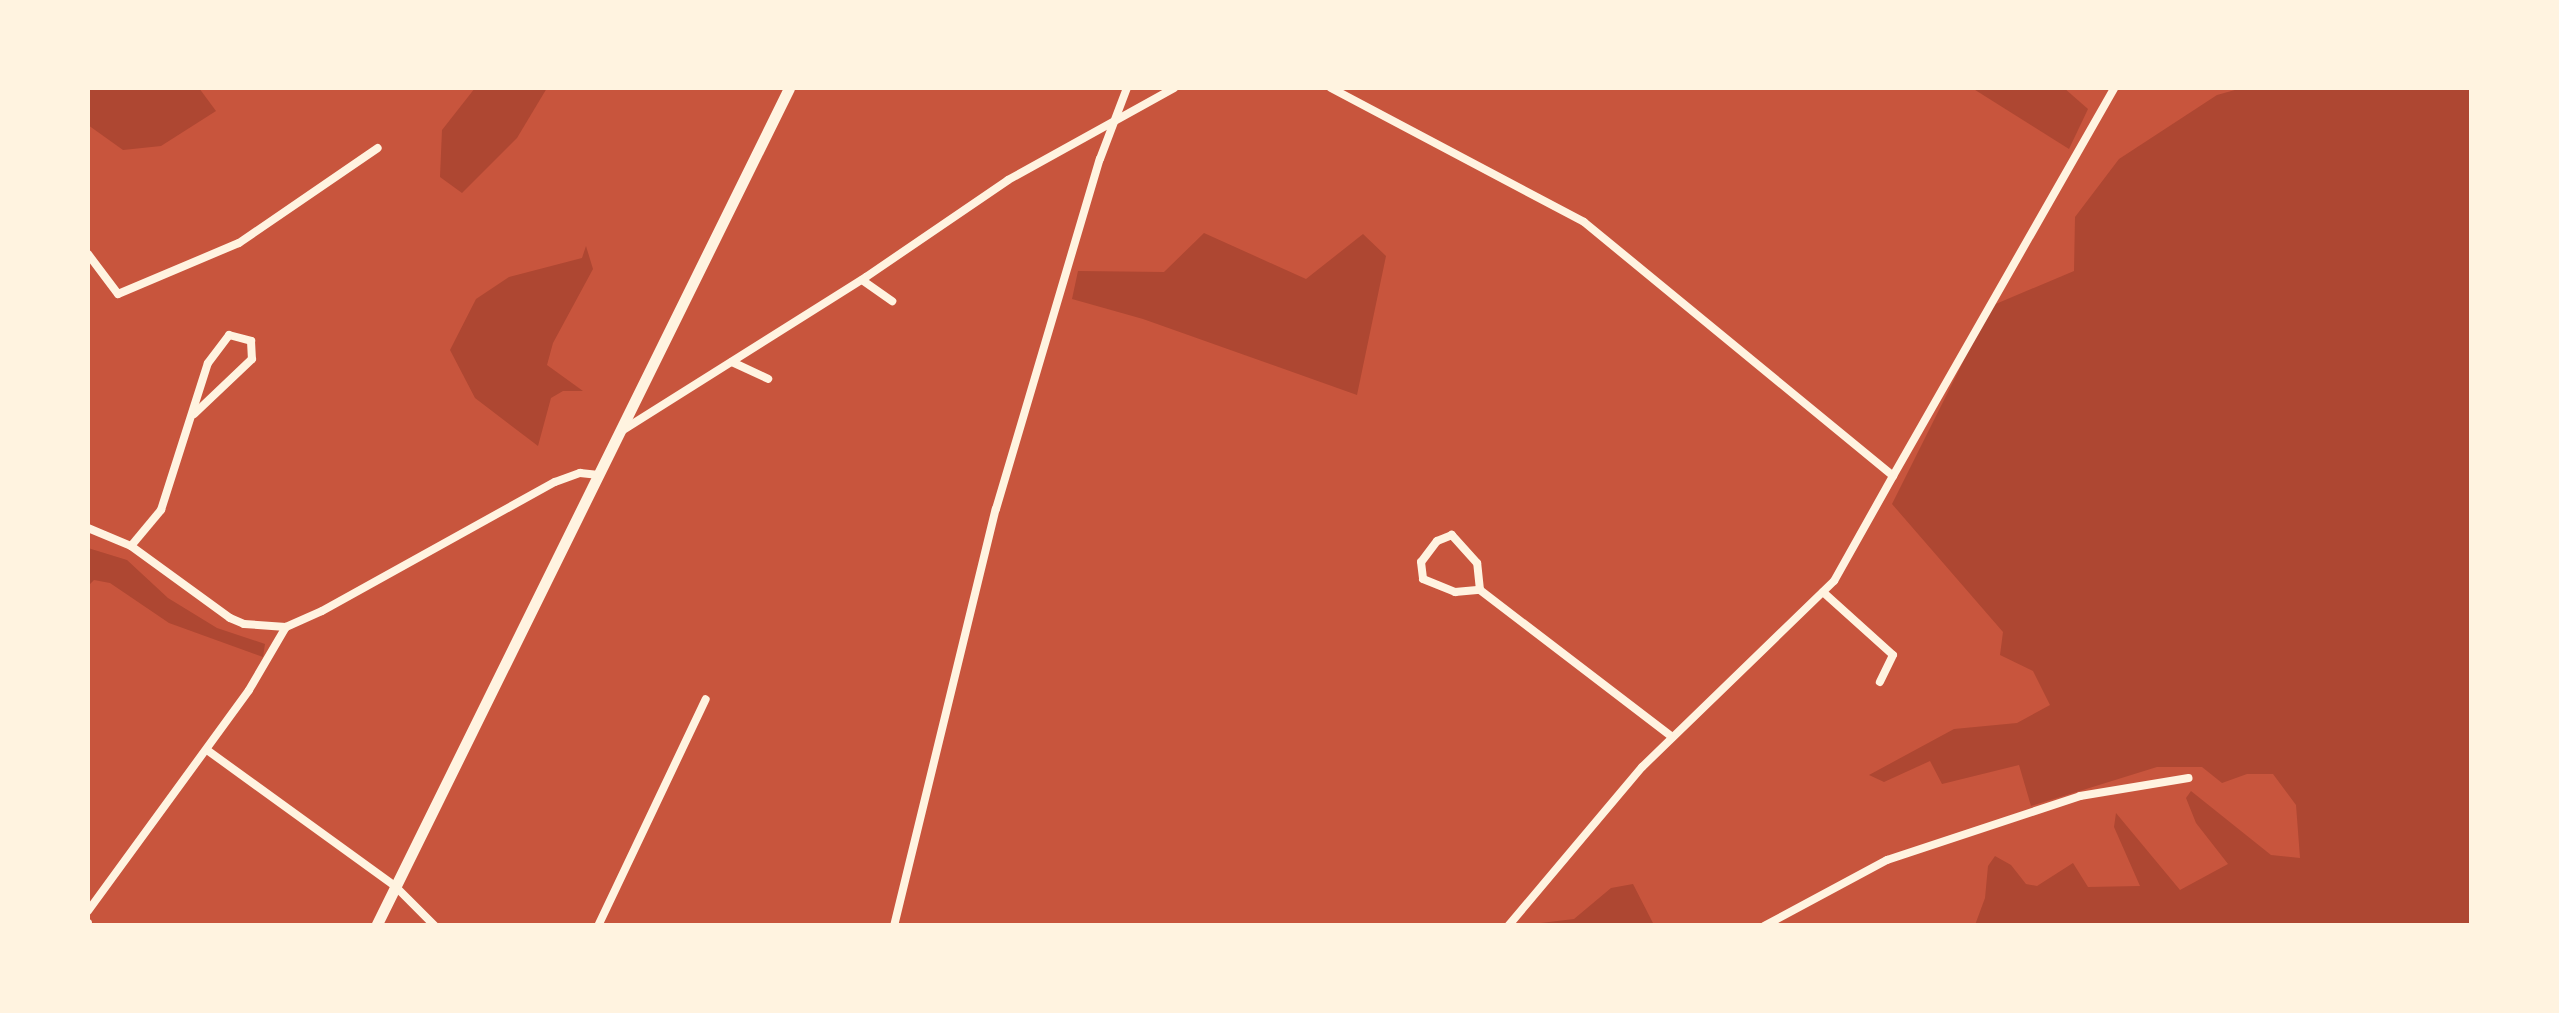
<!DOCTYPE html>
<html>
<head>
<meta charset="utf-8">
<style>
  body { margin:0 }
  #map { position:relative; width:2559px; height:1013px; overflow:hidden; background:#c8553d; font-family:"Fira Sans",sans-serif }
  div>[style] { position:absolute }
  .green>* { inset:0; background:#ae4732 }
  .minor>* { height:8px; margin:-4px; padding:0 4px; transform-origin:4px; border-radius:4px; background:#fff3e0 }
  .secondary>* { height:11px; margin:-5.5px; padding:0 5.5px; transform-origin:5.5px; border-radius:5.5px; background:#fff3e0 }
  span { translate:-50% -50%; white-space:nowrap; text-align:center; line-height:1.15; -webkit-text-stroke:9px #fff3e0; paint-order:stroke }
  .frame { position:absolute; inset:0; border:90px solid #fff3e0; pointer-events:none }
</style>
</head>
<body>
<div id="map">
  <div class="green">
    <i style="clip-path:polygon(88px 88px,199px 88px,216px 111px,161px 146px,123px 150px,88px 125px)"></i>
    <i style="clip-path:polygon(475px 88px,547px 88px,517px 138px,462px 193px,440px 177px,442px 130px)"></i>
    <i style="clip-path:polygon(1972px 88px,2064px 88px,2088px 109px,2069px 149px)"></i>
    <i style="clip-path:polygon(2242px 88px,2471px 88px,2471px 925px,1975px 925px,1985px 898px,1988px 866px,1995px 856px,2011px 865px,2026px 884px,2037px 886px,2073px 863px,2088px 887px,2140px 886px,2114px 827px,2116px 813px,2180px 890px,2228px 864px,2196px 823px,2186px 798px,2191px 791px,2271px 855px,2300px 858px,2296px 805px,2273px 774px,2247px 774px,2222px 783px,2202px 767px,2157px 767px,2031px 806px,2019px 765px,1942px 784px,1930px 761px,1884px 782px,1869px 775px,1954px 729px,2017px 723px,2050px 705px,2033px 671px,2000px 655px,2003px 632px,1892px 504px,1991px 306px,2074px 271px,2075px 217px,2119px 159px,2217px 95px)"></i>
    <i style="clip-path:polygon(1204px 233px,1306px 279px,1363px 234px,1386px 256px,1357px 395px,1143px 319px,1072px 299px,1078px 271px,1164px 272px)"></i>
    <i style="clip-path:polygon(586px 246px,593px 269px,553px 343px,547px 365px,583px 391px,563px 391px,551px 398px,538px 446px,475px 398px,450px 350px,476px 299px,509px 277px,582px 258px)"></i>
    <i style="clip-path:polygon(88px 548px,127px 560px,168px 598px,217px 628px,265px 644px,263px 657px,169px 623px,110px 583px,94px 580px,88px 586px)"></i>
    <i style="clip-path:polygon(1633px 884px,1654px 925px,1523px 925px,1574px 919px,1611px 888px)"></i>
  </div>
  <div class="minor">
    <i style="left:1331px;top:88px;width:286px;rotate:27.9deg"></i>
    <i style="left:1584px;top:222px;width:400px;rotate:39.4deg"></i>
    <i style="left:1893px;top:476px;width:120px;rotate:119.3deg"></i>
    <i style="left:1834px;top:581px;width:267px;rotate:135.9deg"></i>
    <i style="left:1642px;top:767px;width:208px;rotate:130.1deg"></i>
    <i style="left:88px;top:254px;width:50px;rotate:53.1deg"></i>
    <i style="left:118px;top:294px;width:131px;rotate:-22.9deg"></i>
    <i style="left:239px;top:243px;width:168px;rotate:-34.4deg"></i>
    <i style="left:862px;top:280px;width:37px;rotate:35deg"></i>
    <i style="left:732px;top:362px;width:40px;rotate:25deg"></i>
    <i style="left:623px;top:430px;width:287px;rotate:-32.2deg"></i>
    <i style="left:866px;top:277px;width:172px;rotate:-34.3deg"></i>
    <i style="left:1008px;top:180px;width:190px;rotate:-29deg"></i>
    <i style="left:1893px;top:476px;width:447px;rotate:-60.3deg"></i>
    <i style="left:88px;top:528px;width:47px;rotate:22.7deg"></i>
    <i style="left:131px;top:546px;width:122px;rotate:36deg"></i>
    <i style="left:230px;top:618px;width:15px;rotate:23deg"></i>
    <i style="left:244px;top:624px;width:42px;rotate:4.1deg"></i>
    <i style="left:286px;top:627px;width:39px;rotate:-24deg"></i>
    <i style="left:322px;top:611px;width:266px;rotate:-29deg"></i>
    <i style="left:555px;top:482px;width:27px;rotate:-20deg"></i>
    <i style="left:580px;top:473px;width:19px;rotate:6deg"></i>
    <i style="left:131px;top:546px;width:47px;rotate:-50.2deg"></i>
    <i style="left:161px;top:510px;width:154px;rotate:-72.3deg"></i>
    <i style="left:208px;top:363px;width:35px;rotate:-53deg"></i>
    <i style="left:229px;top:335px;width:23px;rotate:15deg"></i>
    <i style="left:251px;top:341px;width:18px;rotate:87deg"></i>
    <i style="left:252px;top:359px;width:80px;rotate:136.5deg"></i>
    <i style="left:1480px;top:590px;width:27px;rotate:-96deg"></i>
    <i style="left:1477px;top:563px;width:38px;rotate:-132deg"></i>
    <i style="left:1452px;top:535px;width:16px;rotate:158deg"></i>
    <i style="left:1437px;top:541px;width:26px;rotate:127deg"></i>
    <i style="left:1421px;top:562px;width:17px;rotate:83deg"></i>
    <i style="left:1423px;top:579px;width:35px;rotate:22deg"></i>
    <i style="left:1455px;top:592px;width:25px;rotate:-5deg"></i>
    <i style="left:1480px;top:590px;width:242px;rotate:37.4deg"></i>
    <i style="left:1823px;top:592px;width:94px;rotate:42deg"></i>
    <i style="left:1893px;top:655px;width:30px;rotate:116deg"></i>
    <i style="left:207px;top:750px;width:232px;rotate:35.9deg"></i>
    <i style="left:395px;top:886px;width:57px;rotate:45deg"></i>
    <i style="left:88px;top:911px;width:273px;rotate:-53.9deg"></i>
    <i style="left:249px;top:690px;width:73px;rotate:-59.6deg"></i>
    <i style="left:88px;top:923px;width:3px;rotate:90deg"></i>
    <i style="left:598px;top:926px;width:251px;rotate:-64.6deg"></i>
    <i style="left:894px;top:926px;width:429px;rotate:-76.3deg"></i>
    <i style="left:996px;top:509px;width:365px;rotate:-73.5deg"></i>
    <i style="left:1100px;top:159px;width:76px;rotate:-69.2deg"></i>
    <i style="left:1764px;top:926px;width:140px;rotate:-28.2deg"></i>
    <i style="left:1887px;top:860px;width:203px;rotate:-18.3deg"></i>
    <i style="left:2080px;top:796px;width:110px;rotate:-9.4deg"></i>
  </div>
  <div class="secondary">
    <i style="left:376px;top:926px;width:934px;rotate:-63.76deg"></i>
  </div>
  <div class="frame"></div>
</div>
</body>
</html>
